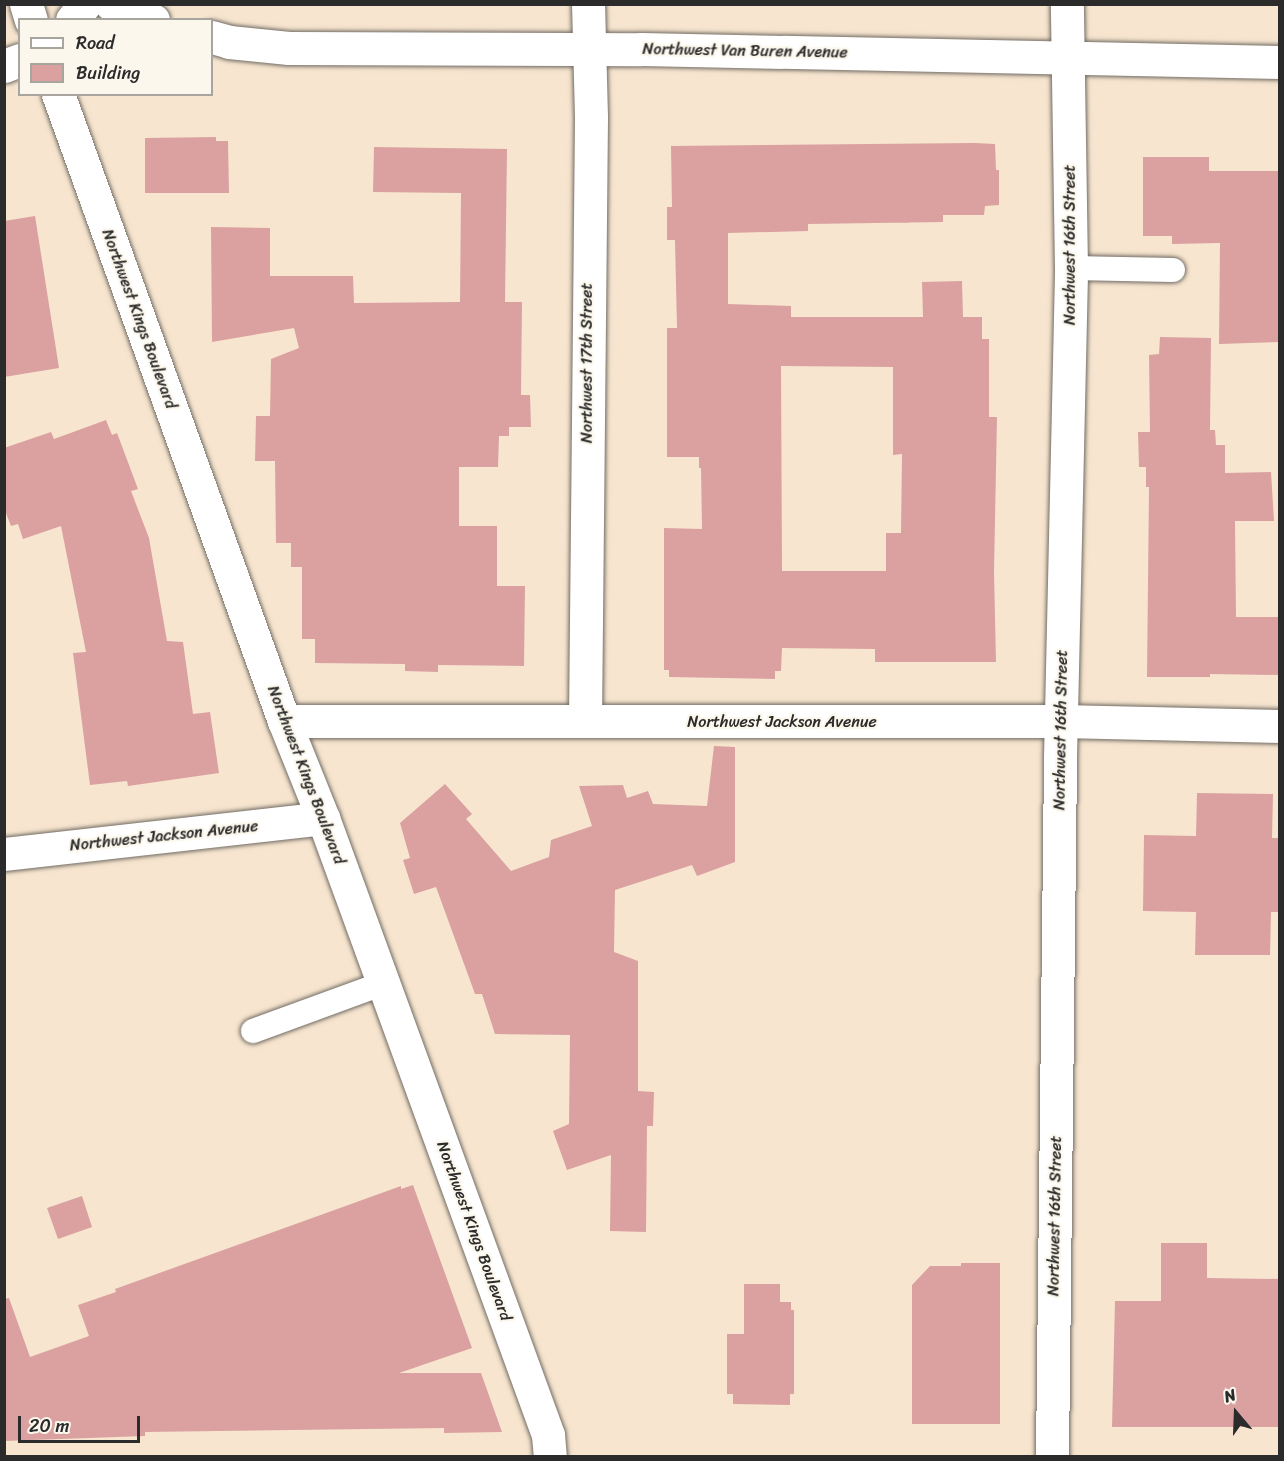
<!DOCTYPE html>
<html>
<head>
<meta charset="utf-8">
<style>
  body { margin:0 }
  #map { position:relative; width:1284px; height:1461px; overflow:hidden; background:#f7e5cf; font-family:Sriracha,sans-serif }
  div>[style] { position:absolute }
  .building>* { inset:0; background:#daa1a0 }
  .roads { filter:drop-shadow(0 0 2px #726c64) drop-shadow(0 0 2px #726c64) }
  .lane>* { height:24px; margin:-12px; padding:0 12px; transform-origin:12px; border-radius:12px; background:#fff }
  .street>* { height:33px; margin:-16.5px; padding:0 16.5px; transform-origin:16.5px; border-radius:16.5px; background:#fff }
  .secondary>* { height:33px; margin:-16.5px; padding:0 16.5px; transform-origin:16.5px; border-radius:16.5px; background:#fff }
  span { translate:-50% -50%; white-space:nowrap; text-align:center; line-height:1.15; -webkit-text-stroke:4.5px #fbf7ec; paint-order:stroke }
  .street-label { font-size:16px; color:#2b2b2b }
  .frame { position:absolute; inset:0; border:6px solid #2b2b2b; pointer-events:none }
  .legend { position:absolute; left:18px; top:18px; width:195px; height:78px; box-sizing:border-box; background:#fbf7ec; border:2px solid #a8a59f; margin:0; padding:8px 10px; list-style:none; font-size:18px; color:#2b2b2b }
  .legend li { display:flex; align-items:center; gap:12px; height:30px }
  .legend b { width:30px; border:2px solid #a8a59f }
  .north { position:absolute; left:1206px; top:1383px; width:60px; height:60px; -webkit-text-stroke:4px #fbf7ec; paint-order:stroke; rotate:341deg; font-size:16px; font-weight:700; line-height:24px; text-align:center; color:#2b2b2b }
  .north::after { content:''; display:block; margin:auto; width:21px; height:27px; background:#2b2b2b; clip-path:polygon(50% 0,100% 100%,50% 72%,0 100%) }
  .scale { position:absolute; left:18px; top:1416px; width:122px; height:27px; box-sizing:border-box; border:3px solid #2b2b2b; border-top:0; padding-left:8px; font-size:18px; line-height:21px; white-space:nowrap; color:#2b2b2b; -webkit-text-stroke:4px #fbf7ec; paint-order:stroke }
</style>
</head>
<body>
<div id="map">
  <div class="building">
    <i style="clip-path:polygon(216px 137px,216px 141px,228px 141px,229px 193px,145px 193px,145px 138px)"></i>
    <i style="clip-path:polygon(evenodd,975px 143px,995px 144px,996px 170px,999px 170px,999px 205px,985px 206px,984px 215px,943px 215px,943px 222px,808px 224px,808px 231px,728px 233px,728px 304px,791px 306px,791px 317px,923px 317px,922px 282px,962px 281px,963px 317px,982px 317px,982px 339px,989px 339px,989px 417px,997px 417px,994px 572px,996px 662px,875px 662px,875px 649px,782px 648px,781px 671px,775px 671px,775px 679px,669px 677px,669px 670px,664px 670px,664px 528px,702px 529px,701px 468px,699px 468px,699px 457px,667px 457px,667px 328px,677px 328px,675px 240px,667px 240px,667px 207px,672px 207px,671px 146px,975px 143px,781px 366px,893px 367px,893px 455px,902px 454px,901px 533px,886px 533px,886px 571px,782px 571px,781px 366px)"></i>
    <i style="clip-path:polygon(374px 147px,507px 149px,505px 302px,522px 302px,521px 395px,530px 395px,531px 427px,509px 427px,509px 436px,499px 436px,498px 467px,459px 467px,459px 526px,497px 526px,497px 586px,525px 586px,524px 666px,438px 665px,438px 672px,405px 671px,405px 664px,315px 663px,315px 639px,302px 639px,302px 567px,291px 567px,291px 543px,276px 543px,275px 461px,255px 461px,256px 416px,270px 416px,271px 359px,299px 348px,294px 328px,212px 342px,211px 227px,270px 228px,270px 276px,353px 276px,354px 303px,460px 302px,461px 193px,373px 192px)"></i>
    <i style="clip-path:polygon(1143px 157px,1209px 157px,1209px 171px,1280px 171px,1280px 342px,1219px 344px,1220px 243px,1172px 244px,1172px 236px,1143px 236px)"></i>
    <i style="clip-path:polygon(35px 216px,59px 368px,4px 377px,4px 221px)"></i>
    <i style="clip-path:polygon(1160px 337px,1211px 338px,1210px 430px,1215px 430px,1216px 445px,1225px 445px,1225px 473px,1271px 472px,1274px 521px,1235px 521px,1236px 617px,1280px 617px,1280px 675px,1210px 674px,1210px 677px,1147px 677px,1149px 487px,1146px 487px,1146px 467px,1139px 467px,1138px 432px,1150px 432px,1149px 355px,1159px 354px)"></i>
    <i style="clip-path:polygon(106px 420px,112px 435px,117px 433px,138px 489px,131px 491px,149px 538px,167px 641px,183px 642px,193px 714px,210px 712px,219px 773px,128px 786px,127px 781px,90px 785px,73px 653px,86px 652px,61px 526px,23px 539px,18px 524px,11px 526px,4px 508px,4px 448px,51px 432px,54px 439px)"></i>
    <i style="clip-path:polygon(714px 746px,735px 747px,735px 862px,697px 876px,692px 865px,615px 890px,614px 952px,638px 961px,638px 1091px,654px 1092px,653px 1126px,647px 1126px,646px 1232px,610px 1231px,611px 1155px,567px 1170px,553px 1131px,569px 1124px,570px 1035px,495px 1034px,482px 994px,475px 994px,436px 887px,414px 894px,403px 860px,410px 858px,400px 823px,445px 784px,472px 814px,466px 819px,511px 871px,549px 857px,551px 840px,592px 826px,579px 786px,623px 785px,627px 798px,648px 791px,653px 804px,707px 806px)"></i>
    <i style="clip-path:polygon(1197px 793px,1273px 794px,1272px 838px,1280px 838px,1280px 912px,1271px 912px,1270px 955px,1195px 955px,1196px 912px,1143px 911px,1144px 835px,1196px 836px)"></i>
    <i style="clip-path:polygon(413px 1185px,472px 1348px,399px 1373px,481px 1373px,502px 1432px,444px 1433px,444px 1428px,145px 1432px,145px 1436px,4px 1441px,4px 1299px,9px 1298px,30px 1357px,89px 1336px,78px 1305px,116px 1292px,115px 1289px,401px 1186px,401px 1189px)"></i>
    <i style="clip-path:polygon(82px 1196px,92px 1227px,58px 1239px,47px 1208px)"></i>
    <i style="clip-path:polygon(1161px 1243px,1207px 1243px,1207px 1278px,1280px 1279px,1280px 1427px,1112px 1427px,1115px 1301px,1161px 1301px)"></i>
    <i style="clip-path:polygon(961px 1263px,1000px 1263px,1000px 1424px,912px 1424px,912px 1285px,930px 1266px,961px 1266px)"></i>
    <i style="clip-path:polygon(744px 1284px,780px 1284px,780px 1302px,791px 1302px,791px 1310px,794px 1310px,794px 1394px,790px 1394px,790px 1405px,733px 1404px,733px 1394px,727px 1394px,727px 1334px,744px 1334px)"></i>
  </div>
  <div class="roads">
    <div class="lane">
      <i style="left:1071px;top:268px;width:102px;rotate:1.1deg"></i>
      <i style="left:253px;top:1031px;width:140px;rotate:-20.1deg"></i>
    </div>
    <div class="street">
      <i style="left:4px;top:66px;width:17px;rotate:-21deg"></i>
      <i style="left:284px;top:721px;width:777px"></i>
      <i style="left:1061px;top:721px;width:219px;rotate:1.3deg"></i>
      <i style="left:585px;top:721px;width:604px;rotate:-89.43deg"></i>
      <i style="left:591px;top:117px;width:113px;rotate:-91.5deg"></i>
      <i style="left:4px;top:854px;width:321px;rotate:-6.4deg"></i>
      <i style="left:1052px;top:1456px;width:698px;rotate:-89.34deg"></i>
      <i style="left:1060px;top:758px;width:490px;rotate:-88.7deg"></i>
      <i style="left:1071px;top:268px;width:264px;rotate:-90.9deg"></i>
    </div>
    <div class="secondary">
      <i style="left:26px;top:4px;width:17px;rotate:73deg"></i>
      <i style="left:111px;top:4px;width:45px;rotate:20.9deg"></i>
      <i style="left:72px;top:20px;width:21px;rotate:-51deg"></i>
      <i style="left:212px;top:37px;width:18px;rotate:16deg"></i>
      <i style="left:229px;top:42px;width:60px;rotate:5.7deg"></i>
      <i style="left:289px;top:48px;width:352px;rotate:0.2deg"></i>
      <i style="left:641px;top:49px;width:639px;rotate:1.17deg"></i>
      <i style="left:58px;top:94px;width:666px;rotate:70.18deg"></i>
      <i style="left:284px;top:721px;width:105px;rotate:68.1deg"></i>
      <i style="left:323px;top:818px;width:657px;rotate:69.96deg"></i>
      <i style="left:548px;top:1435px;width:21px;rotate:85deg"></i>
    </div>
  </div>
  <div class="street-label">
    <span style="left:745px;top:51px;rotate:1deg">Northwest Van Buren Avenue</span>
    <span style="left:1070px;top:245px;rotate:-90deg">Northwest 16th Street</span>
    <span style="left:139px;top:319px;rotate:70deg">Northwest Kings Boulevard</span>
    <span style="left:587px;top:363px;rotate:-90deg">Northwest 17th Street</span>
    <span style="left:782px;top:722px">Northwest Jackson Avenue</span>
    <span style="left:1061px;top:730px;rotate:-89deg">Northwest 16th Street</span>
    <span style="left:306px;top:775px;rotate:69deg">Northwest Kings Boulevard</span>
    <span style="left:164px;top:836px;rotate:-6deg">Northwest Jackson Avenue</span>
    <span style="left:1055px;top:1216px;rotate:-89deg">Northwest 16th Street</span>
    <span style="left:474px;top:1231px;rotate:70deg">Northwest Kings Boulevard</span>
  </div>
  <div class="frame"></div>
  <ul class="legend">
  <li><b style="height:8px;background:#fff"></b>Road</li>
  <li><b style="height:16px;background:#daa1a0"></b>Building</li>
  </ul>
  <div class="north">N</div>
  <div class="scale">20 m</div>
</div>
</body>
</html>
